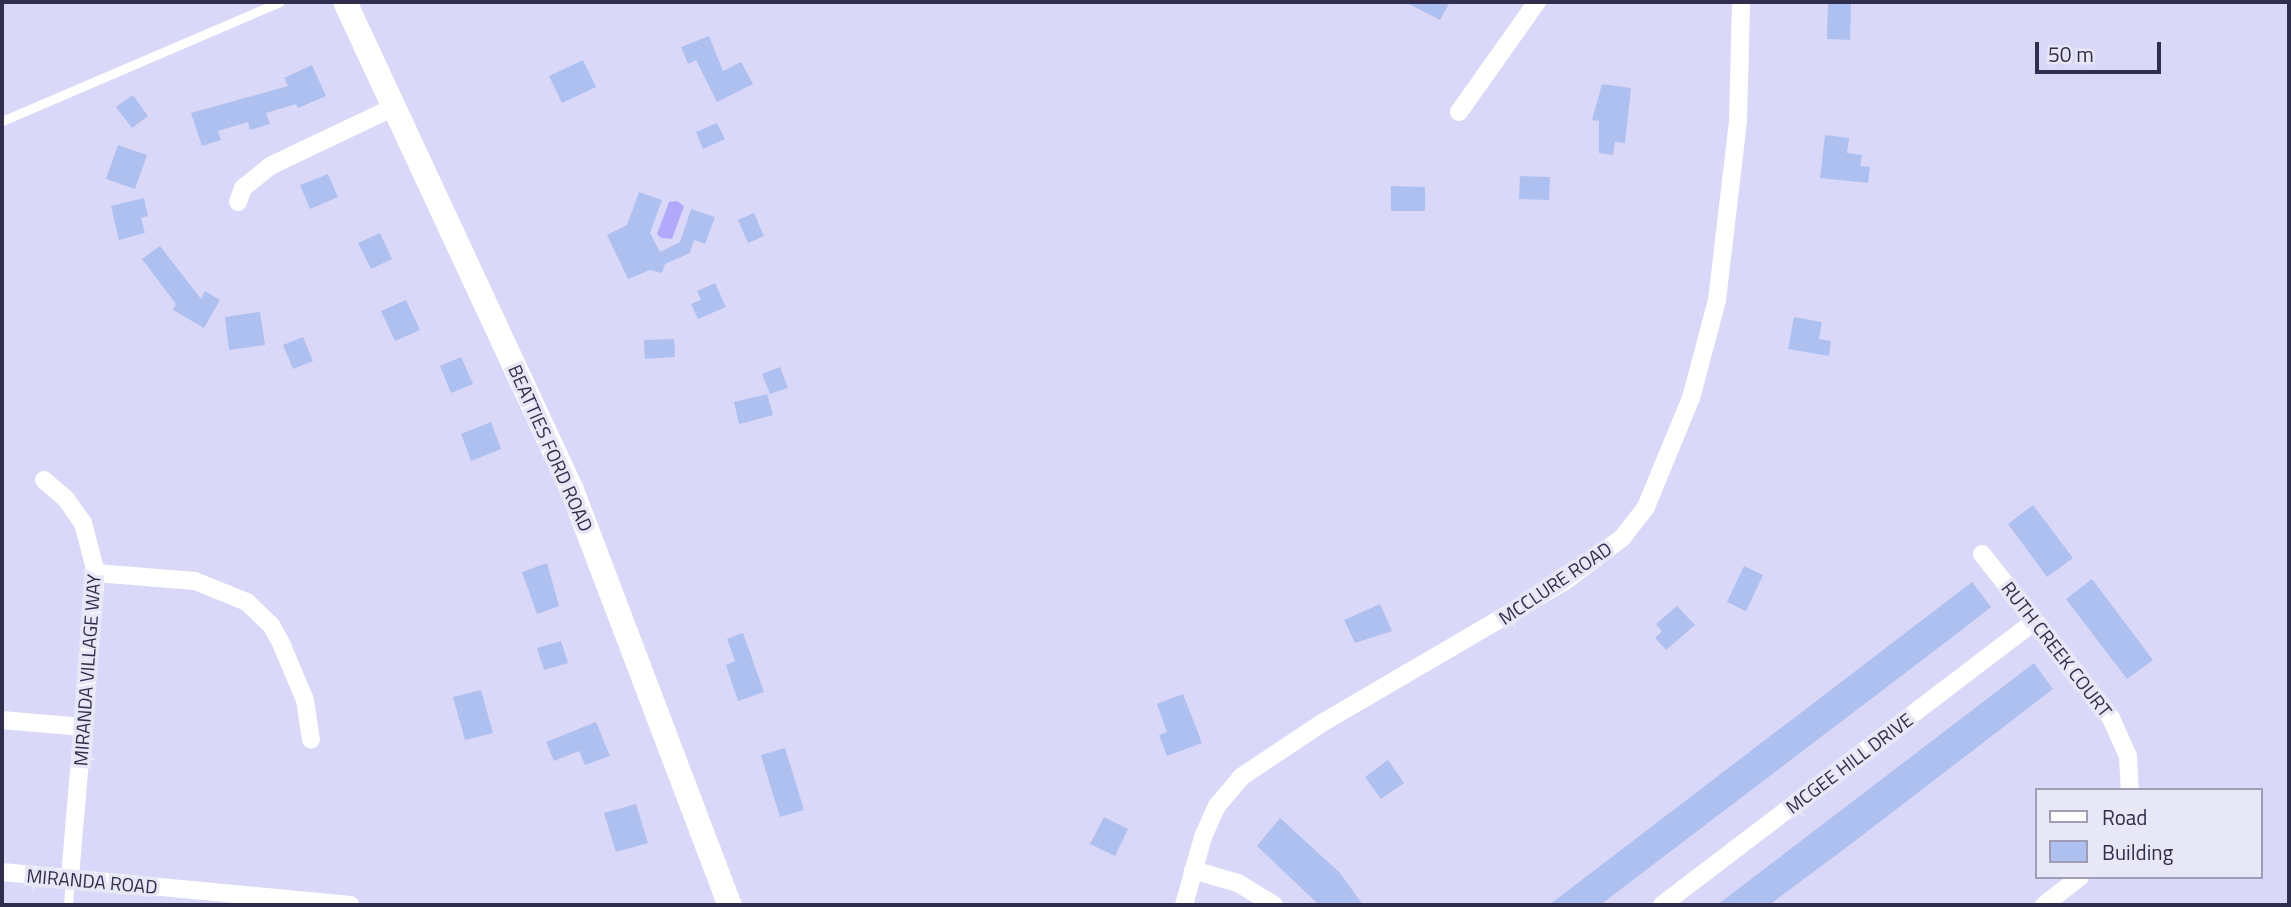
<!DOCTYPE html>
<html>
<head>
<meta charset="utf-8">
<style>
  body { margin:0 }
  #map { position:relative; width:2291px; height:907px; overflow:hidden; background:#dad8f8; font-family:"Titillium Web",sans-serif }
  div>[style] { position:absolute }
  .water>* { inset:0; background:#b3a9fc }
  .building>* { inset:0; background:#aec0f0 }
  .lane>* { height:9px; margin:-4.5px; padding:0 4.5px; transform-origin:4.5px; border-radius:4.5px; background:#fff }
  .street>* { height:18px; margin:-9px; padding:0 9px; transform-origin:9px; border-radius:9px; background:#fff }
  .secondary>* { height:24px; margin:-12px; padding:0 12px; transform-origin:12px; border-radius:12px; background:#fff }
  span { translate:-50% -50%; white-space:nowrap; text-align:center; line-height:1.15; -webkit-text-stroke:7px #e8e7f7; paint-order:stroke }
  .street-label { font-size:19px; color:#312d4c }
  .frame { position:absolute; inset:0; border:4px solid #312d4c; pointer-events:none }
  .legend { position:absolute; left:2035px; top:788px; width:228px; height:91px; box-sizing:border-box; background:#e8e7f7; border:2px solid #9f9db3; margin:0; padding:9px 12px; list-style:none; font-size:21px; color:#312d4c }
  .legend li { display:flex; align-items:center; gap:14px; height:35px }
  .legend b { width:35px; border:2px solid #9f9db3 }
  .scale { position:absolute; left:2035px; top:42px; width:126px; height:32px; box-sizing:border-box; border:4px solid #312d4c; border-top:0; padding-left:9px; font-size:21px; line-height:24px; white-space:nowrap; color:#312d4c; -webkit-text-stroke:5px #e8e7f7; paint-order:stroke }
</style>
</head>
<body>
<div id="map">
  <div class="water">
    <i style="clip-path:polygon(677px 201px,684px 206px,672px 239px,661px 238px,657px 234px,669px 202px)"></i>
  </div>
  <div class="building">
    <i style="clip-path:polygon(1405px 2px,1450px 2px,1440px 20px)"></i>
    <i style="clip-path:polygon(1828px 2px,1851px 2px,1850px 40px,1827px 39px)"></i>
    <i style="clip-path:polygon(709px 36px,723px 71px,741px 62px,753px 84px,717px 102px,696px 60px,688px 64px,681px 47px)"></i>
    <i style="clip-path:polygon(583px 60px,596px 87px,562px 103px,549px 76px)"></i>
    <i style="clip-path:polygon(312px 65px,326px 96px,298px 108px,296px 104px,266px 113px,270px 124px,250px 130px,248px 122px,218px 131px,221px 140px,202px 146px,191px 113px,288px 86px,284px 78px)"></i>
    <i style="clip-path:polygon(1602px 84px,1631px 88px,1625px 143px,1615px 142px,1613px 155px,1599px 153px,1599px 121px,1592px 120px)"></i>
    <i style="clip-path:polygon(133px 95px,148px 116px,132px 128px,116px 107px)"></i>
    <i style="clip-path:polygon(717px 123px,725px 139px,703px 149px,696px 132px)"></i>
    <i style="clip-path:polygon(1825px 135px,1849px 138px,1847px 153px,1862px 155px,1860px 166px,1870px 167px,1868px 183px,1820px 178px)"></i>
    <i style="clip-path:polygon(118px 145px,147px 155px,135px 189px,106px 179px)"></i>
    <i style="clip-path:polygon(328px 174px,338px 197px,310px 209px,300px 185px)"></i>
    <i style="clip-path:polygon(1520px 176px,1550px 177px,1549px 200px,1519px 199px)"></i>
    <i style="clip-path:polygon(1391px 186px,1425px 187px,1425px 211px,1391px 211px)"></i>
    <i style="clip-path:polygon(639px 192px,662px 200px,650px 233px,660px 252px,680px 242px,691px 209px,715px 217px,705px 244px,694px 240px,690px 253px,665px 264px,662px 273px,650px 270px,628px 279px,607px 235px,627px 225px)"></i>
    <i style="clip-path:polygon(144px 198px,148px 216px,141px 218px,145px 233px,119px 240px,111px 206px)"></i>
    <i style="clip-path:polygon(754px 213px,764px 236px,748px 243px,738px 220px)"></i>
    <i style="clip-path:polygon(380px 233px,392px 259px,371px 269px,358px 243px)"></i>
    <i style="clip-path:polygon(160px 246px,201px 299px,205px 291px,220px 300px,204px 328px,173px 310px,176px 304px,142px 259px)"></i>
    <i style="clip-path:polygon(715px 283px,726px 307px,698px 319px,691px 304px,701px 300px,697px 291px)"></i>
    <i style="clip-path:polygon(406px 300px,420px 330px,395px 341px,381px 311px)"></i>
    <i style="clip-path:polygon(260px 312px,265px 345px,229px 350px,225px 317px)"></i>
    <i style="clip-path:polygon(1794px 317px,1822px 322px,1819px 339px,1831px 341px,1829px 356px,1788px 349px)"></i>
    <i style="clip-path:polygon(303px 337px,313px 361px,293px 369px,283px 345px)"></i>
    <i style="clip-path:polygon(674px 339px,675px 357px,645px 359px,644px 340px)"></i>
    <i style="clip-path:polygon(461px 357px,473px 384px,451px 393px,440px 366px)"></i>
    <i style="clip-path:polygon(780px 367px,788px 388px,770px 394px,762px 374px)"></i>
    <i style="clip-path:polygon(767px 394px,773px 415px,739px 424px,734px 402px)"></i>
    <i style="clip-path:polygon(491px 422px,501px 449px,471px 461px,461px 434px)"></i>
    <i style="clip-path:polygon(2033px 505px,2073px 558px,2047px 577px,2008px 524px)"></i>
    <i style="clip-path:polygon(547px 563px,559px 606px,537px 614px,522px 572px)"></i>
    <i style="clip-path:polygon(1744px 566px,1763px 575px,1746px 611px,1727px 602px)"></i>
    <i style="clip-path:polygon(2092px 579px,2153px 660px,2127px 679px,2066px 599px)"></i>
    <i style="clip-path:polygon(1972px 582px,1991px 607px,1963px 629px,1600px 905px,1549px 905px)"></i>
    <i style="clip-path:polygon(1380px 604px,1392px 631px,1355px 643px,1344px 620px)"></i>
    <i style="clip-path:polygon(1677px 606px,1695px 625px,1666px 650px,1655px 638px,1662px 631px,1656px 624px)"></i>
    <i style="clip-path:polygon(743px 633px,764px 692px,738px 701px,726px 665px,735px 661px,727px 639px)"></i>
    <i style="clip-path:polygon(561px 641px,568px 663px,544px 670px,537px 648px)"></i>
    <i style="clip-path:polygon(2034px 663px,2053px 689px,1851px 844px,1769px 905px,1717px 905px)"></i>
    <i style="clip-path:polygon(481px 690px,493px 733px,465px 740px,453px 697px)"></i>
    <i style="clip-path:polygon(1183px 694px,1202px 743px,1167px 756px,1159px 735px,1167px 732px,1157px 704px)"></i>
    <i style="clip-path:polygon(596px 722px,610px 756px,585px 765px,579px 751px,554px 761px,546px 742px)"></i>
    <i style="clip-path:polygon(785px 748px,804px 810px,780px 817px,761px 755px)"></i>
    <i style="clip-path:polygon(1388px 760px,1404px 783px,1381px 799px,1365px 777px)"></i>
    <i style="clip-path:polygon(636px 804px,648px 843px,616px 852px,604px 813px)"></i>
    <i style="clip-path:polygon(1104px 817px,1128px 829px,1115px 856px,1090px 844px)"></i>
    <i style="clip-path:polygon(1280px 818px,1340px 873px,1363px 905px,1319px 905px,1257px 846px)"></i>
  </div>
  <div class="lane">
    <i style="left:2px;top:121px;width:302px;rotate:-23.2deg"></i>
    <i style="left:68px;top:905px;width:26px;rotate:-86deg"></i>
  </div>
  <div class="street">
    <i style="left:1459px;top:112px;width:135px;rotate:-54.7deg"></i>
    <i style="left:238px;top:202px;width:15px;rotate:-70deg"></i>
    <i style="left:243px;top:188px;width:35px;rotate:-39deg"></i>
    <i style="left:270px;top:166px;width:137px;rotate:-25.4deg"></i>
    <i style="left:44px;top:480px;width:29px;rotate:41deg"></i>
    <i style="left:66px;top:499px;width:29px;rotate:55deg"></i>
    <i style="left:83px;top:523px;width:52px;rotate:75.4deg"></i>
    <i style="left:96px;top:573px;width:307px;rotate:94.9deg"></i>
    <i style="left:1982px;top:554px;width:206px;rotate:51.7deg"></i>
    <i style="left:2110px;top:716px;width:44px;rotate:65.8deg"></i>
    <i style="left:2128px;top:756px;width:34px;rotate:87deg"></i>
    <i style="left:96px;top:573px;width:99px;rotate:4.6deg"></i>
    <i style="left:195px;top:581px;width:56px;rotate:22deg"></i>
    <i style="left:247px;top:602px;width:33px;rotate:44deg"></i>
    <i style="left:271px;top:625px;width:21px;rotate:61deg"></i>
    <i style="left:281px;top:643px;width:62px;rotate:67.2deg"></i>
    <i style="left:305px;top:700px;width:40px;rotate:81.5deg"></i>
    <i style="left:2px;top:720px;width:82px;rotate:4.9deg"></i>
    <i style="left:1193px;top:870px;width:47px;rotate:16.1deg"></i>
    <i style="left:1238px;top:883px;width:42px;rotate:31.4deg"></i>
    <i style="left:2px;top:872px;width:350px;rotate:5.4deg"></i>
    <i style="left:1184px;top:905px;width:71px;rotate:-74.4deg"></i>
    <i style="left:1203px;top:837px;width:34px;rotate:-66deg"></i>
    <i style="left:1217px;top:806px;width:38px;rotate:-50deg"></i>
    <i style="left:1241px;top:777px;width:97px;rotate:-33.7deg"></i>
    <i style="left:1322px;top:723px;width:281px;rotate:-30.3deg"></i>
    <i style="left:1565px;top:581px;width:71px;rotate:-37deg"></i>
    <i style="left:1622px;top:538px;width:39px;rotate:-52deg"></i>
    <i style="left:1646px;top:507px;width:118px;rotate:-67.6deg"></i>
    <i style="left:1691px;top:398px;width:101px;rotate:-75.1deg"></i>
    <i style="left:1717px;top:300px;width:181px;rotate:-83.3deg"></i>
    <i style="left:1738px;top:120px;width:118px;rotate:-88.5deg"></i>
    <i style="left:1662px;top:905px;width:469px;rotate:-37.3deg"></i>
    <i style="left:2044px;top:905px;width:46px;rotate:-37.9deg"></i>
  </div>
  <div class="secondary">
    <i style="left:345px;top:2px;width:538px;rotate:65.05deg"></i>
    <i style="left:572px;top:490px;width:444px;rotate:69.2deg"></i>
  </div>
  <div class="street-label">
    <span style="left:551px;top:448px;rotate:66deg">BEATTIES FORD ROAD</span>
    <span style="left:1555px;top:583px;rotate:-34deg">MCCLURE ROAD</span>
    <span style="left:2057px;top:649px;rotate:52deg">RUTH CREEK COURT</span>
    <span style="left:87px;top:670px;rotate:-86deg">MIRANDA VILLAGE WAY</span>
    <span style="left:1849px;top:763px;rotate:-37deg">MCGEE HILL DRIVE</span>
    <span style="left:92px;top:881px;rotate:5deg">MIRANDA ROAD</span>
  </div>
  <div class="frame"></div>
  <ul class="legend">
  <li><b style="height:9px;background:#fff"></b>Road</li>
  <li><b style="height:19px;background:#aec0f0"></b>Building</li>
  </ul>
  <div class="scale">50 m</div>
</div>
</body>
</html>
